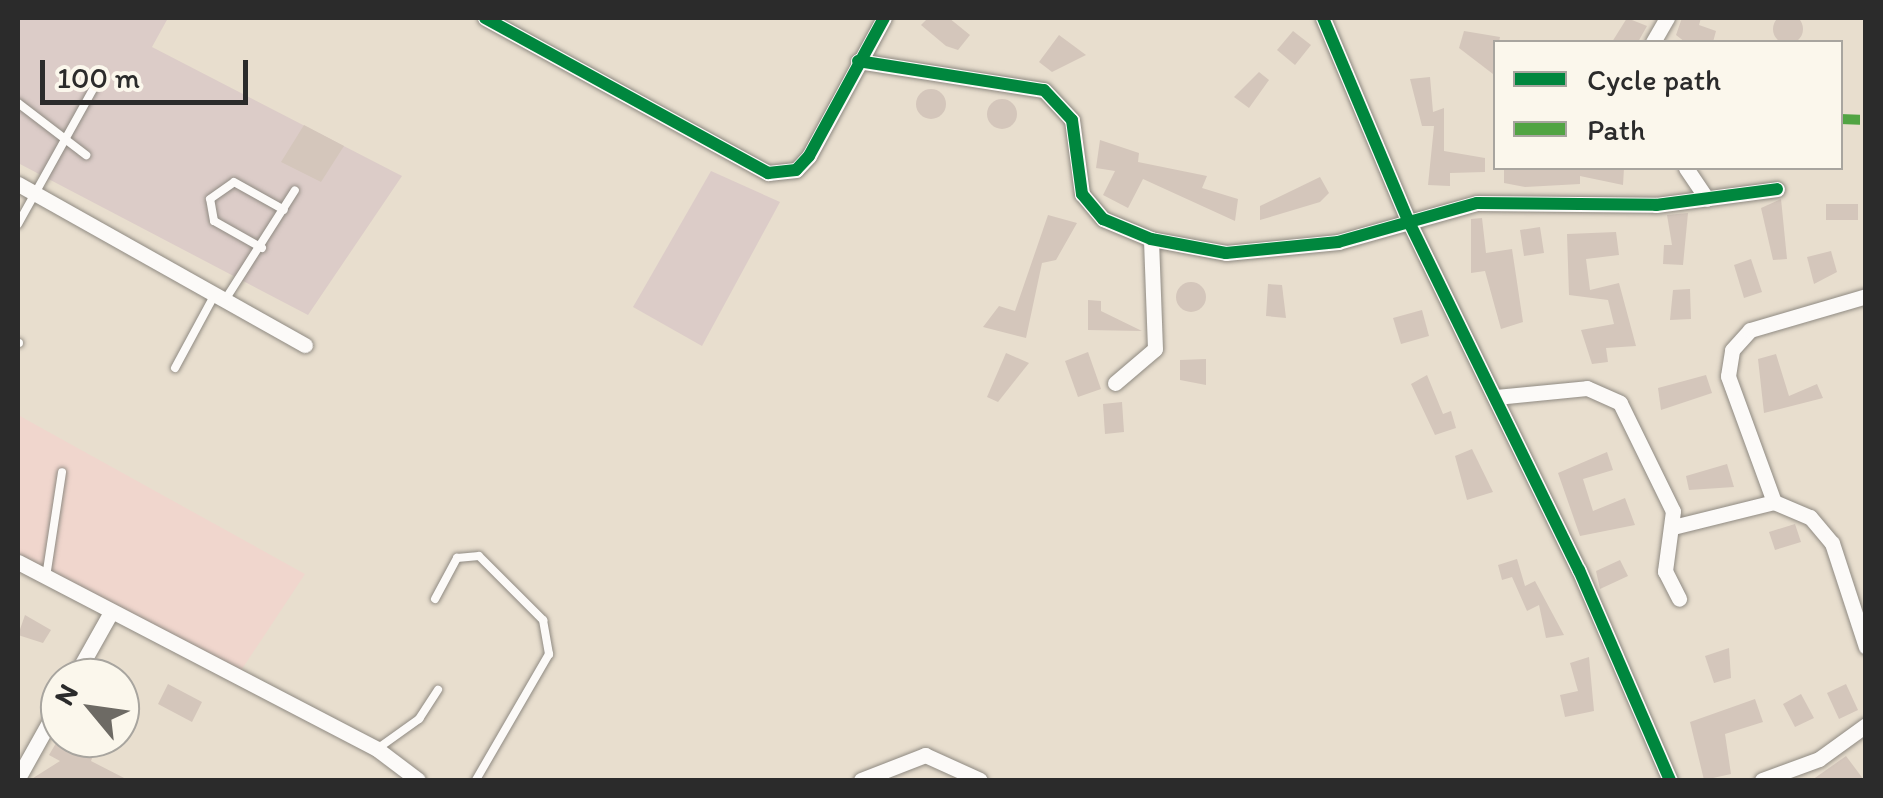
<!DOCTYPE html>
<html>
<head>
<meta charset="utf-8">
<style>
  body { margin:0 }
  #map { position:relative; width:1883px; height:798px; overflow:hidden; background:#e8dece; font-family:Itim,sans-serif }
  div>[style] { position:absolute }
  .built>* { inset:0; background:#f0d6cd }
  .industrial>* { inset:0; background:#dcccc8 }
  .building>* { inset:0; background:#d4c6bb }
  .round { border-radius:50% }
  .roads { filter:drop-shadow(0 0 2px #8f8a82) drop-shadow(0 0 2px #8f8a82) }
  .service>* { height:8px; margin:-4px; padding:0 4px; transform-origin:4px; border-radius:4px; background:#fcfaf8 }
  .minor>* { height:15px; margin:-7.5px; padding:0 7.5px; transform-origin:7.5px; border-radius:7.5px; background:#fcfaf8 }
  .quiet>* { height:10px; margin-top:-5px; transform-origin:0; background:repeating-linear-gradient(90deg,#51a443 0 20px,transparent 0 30px) }
  .cycleway>* { height:12px; margin:-6px; padding:0 6px; transform-origin:6px; border-radius:6px; background:#00873e }
  span { translate:-50% -50%; white-space:nowrap; text-align:center; line-height:1.15; -webkit-text-stroke:10px #fbf7ec; paint-order:stroke }
  .frame { position:absolute; inset:0; border:20px solid #2b2b2b; pointer-events:none }
  .legend { position:absolute; left:1493px; top:40px; width:350px; height:130px; box-sizing:border-box; background:#fbf7ec; border:2px solid #a8a59f; margin:0; padding:12px 18px; list-style:none; font-size:30px; color:#2b2b2b }
  .legend li { display:flex; align-items:center; gap:20px; height:50px }
  .legend b { width:50px; border:2px solid #a8a59f }
  .north { position:absolute; left:40px; top:658px; width:100px; height:100px; box-sizing:border-box; background:#fbf7ec; border:2px solid #a8a59f; border-radius:50%; rotate:299deg; font-size:28px; font-weight:700; line-height:40px; text-align:center; color:#2b2b2b }
  .north::after { content:''; display:block; margin:auto; width:35px; height:45px; background:#6d6a64; clip-path:polygon(50% 0,100% 100%,50% 72%,0 100%) }
  .scale { position:absolute; left:40px; top:60px; width:208px; height:45px; box-sizing:border-box; border:5px solid #2b2b2b; border-top:0; padding-left:12px; font-size:30px; line-height:35px; white-space:nowrap; color:#2b2b2b; -webkit-text-stroke:8px #fbf7ec; paint-order:stroke }
</style>
</head>
<body>
<div id="map">
  <div class="built">
    <i style="clip-path:polygon(18px 415px,305px 574px,238px 675px,18px 554px)"></i>
  </div>
  <div class="industrial">
    <i style="clip-path:polygon(18px 18px,168px 18px,152px 47px,402px 176px,308px 315px,18px 163px)"></i>
    <i style="clip-path:polygon(711px 171px,780px 202px,702px 346px,633px 307px)"></i>
  </div>
  <div class="building">
    <i class="round" style="left:1773px;top:14px;width:30px;height:30px"></i>
    <i style="clip-path:polygon(928px 18px,949px 18px,970px 35px,958px 50px,946px 46px,921px 25px)"></i>
    <i style="clip-path:polygon(1627px 18px,1647px 26px,1638px 42px,1612px 42px)"></i>
    <i style="clip-path:polygon(1682px 18px,1701px 18px,1699px 25px,1716px 31px,1713px 42px,1685px 42px,1676px 35px)"></i>
    <i style="clip-path:polygon(1293px 31px,1311px 45px,1295px 65px,1277px 50px)"></i>
    <i style="clip-path:polygon(1464px 31px,1500px 37px,1493px 74px,1459px 48px)"></i>
    <i style="clip-path:polygon(1059px 35px,1086px 55px,1052px 72px,1039px 62px)"></i>
    <i style="clip-path:polygon(1259px 72px,1269px 80px,1249px 108px,1234px 97px)"></i>
    <i style="clip-path:polygon(1430px 77px,1433px 112px,1444px 108px,1444px 151px,1485px 158px,1485px 172px,1450px 173px,1450px 186px,1428px 185px,1434px 126px,1422px 126px,1410px 79px)"></i>
    <i class="round" style="left:916px;top:89px;width:30px;height:30px"></i>
    <i class="round" style="left:987px;top:99px;width:30px;height:30px"></i>
    <i style="clip-path:polygon(304px 125px,344px 146px,321px 182px,281px 162px)"></i>
    <i style="clip-path:polygon(1100px 140px,1139px 153px,1138px 162px,1207px 176px,1202px 188px,1238px 199px,1235px 221px,1143px 179px,1128px 208px,1103px 195px,1115px 171px,1096px 168px)"></i>
    <i style="clip-path:polygon(1504px 168px,1624px 168px,1623px 185px,1580px 176px,1580px 184px,1525px 187px,1504px 183px)"></i>
    <i style="clip-path:polygon(1320px 177px,1329px 193px,1320px 202px,1260px 220px,1260px 206px)"></i>
    <i style="clip-path:polygon(1781px 199px,1787px 259px,1773px 260px,1761px 208px)"></i>
    <i style="clip-path:polygon(1826px 204px,1858px 204px,1858px 220px,1826px 220px)"></i>
    <i style="clip-path:polygon(1688px 213px,1683px 265px,1663px 264px,1664px 245px,1672px 245px,1667px 215px)"></i>
    <i style="clip-path:polygon(1048px 215px,1077px 223px,1056px 260px,1042px 263px,1026px 338px,983px 327px,999px 306px,1015px 311px)"></i>
    <i style="clip-path:polygon(1482px 218px,1486px 253px,1512px 249px,1523px 322px,1501px 329px,1485px 271px,1471px 273px,1471px 219px)"></i>
    <i style="clip-path:polygon(1540px 227px,1544px 253px,1524px 256px,1520px 230px)"></i>
    <i style="clip-path:polygon(1616px 232px,1619px 255px,1586px 259px,1590px 290px,1619px 283px,1636px 346px,1606px 348px,1608px 362px,1592px 364px,1581px 330px,1614px 324px,1608px 300px,1569px 295px,1567px 234px)"></i>
    <i style="clip-path:polygon(1831px 251px,1837px 272px,1814px 284px,1807px 257px)"></i>
    <i style="clip-path:polygon(1751px 259px,1762px 292px,1744px 298px,1734px 265px)"></i>
    <i class="round" style="left:1176px;top:282px;width:30px;height:30px"></i>
    <i style="clip-path:polygon(1268px 284px,1282px 285px,1286px 318px,1266px 316px)"></i>
    <i style="clip-path:polygon(1690px 289px,1691px 319px,1670px 320px,1673px 290px)"></i>
    <i style="clip-path:polygon(1088px 300px,1101px 301px,1101px 311px,1142px 331px,1088px 330px)"></i>
    <i style="clip-path:polygon(1422px 310px,1429px 336px,1401px 344px,1393px 318px)"></i>
    <i style="clip-path:polygon(1088px 352px,1101px 389px,1078px 397px,1065px 361px)"></i>
    <i style="clip-path:polygon(1006px 353px,1029px 363px,998px 402px,987px 397px)"></i>
    <i style="clip-path:polygon(1776px 354px,1789px 396px,1817px 384px,1823px 398px,1764px 413px,1758px 359px)"></i>
    <i style="clip-path:polygon(1206px 359px,1206px 385px,1180px 380px,1180px 360px)"></i>
    <i style="clip-path:polygon(1427px 375px,1443px 414px,1451px 411px,1456px 428px,1435px 435px,1411px 384px)"></i>
    <i style="clip-path:polygon(1706px 375px,1712px 393px,1661px 410px,1658px 388px)"></i>
    <i style="clip-path:polygon(1122px 402px,1124px 432px,1105px 434px,1103px 404px)"></i>
    <i style="clip-path:polygon(1472px 449px,1493px 492px,1467px 500px,1455px 456px)"></i>
    <i style="clip-path:polygon(1607px 452px,1613px 470px,1583px 479px,1593px 511px,1625px 498px,1635px 525px,1580px 536px,1558px 473px)"></i>
    <i style="clip-path:polygon(1727px 464px,1734px 487px,1689px 490px,1686px 476px)"></i>
    <i style="clip-path:polygon(1795px 524px,1801px 542px,1775px 550px,1769px 532px)"></i>
    <i style="clip-path:polygon(1517px 559px,1525px 586px,1535px 581px,1564px 635px,1546px 638px,1539px 605px,1527px 611px,1512px 577px,1502px 580px,1498px 565px)"></i>
    <i style="clip-path:polygon(1620px 560px,1628px 576px,1600px 589px,1596px 571px)"></i>
    <i style="clip-path:polygon(25px 615px,51px 630px,43px 643px,18px 635px)"></i>
    <i style="clip-path:polygon(1729px 648px,1731px 678px,1714px 683px,1705px 656px)"></i>
    <i style="clip-path:polygon(1589px 657px,1594px 711px,1565px 717px,1560px 695px,1578px 691px,1570px 663px)"></i>
    <i style="clip-path:polygon(168px 684px,202px 702px,192px 722px,158px 704px)"></i>
    <i style="clip-path:polygon(1846px 684px,1858px 710px,1839px 719px,1827px 693px)"></i>
    <i style="clip-path:polygon(1801px 694px,1814px 718px,1795px 727px,1783px 704px)"></i>
    <i style="clip-path:polygon(1755px 699px,1763px 722px,1725px 734px,1731px 774px,1704px 780px,1690px 722px)"></i>
    <i style="clip-path:polygon(59px 738px,100px 738px,91px 761px,128px 780px,30px 780px,60px 761px,49px 755px)"></i>
    <i style="clip-path:polygon(1846px 756px,1864px 780px,1812px 780px)"></i>
  </div>
  <div class="roads">
    <div class="service">
      <i style="left:18px;top:103px;width:86px;rotate:37.4deg"></i>
      <i style="left:18px;top:224px;width:171px;rotate:-60.9deg"></i>
      <i style="left:262px;top:248px;width:55px;rotate:-150.6deg"></i>
      <i style="left:214px;top:221px;width:22px;rotate:-100deg"></i>
      <i style="left:210px;top:199px;width:29px;rotate:-35deg"></i>
      <i style="left:234px;top:182px;width:57px;rotate:29.2deg"></i>
      <i style="left:225px;top:300px;width:130px;rotate:-57.5deg"></i>
      <i style="left:18px;top:343px;width:1px"></i>
      <i style="left:175px;top:368px;width:84px;rotate:-61.6deg"></i>
      <i style="left:46px;top:577px;width:106px;rotate:-81.3deg"></i>
      <i style="left:435px;top:599px;width:47px;rotate:-61.8deg"></i>
      <i style="left:457px;top:558px;width:22px;rotate:-5deg"></i>
      <i style="left:479px;top:556px;width:91px;rotate:45deg"></i>
      <i style="left:543px;top:620px;width:35px;rotate:80deg"></i>
      <i style="left:549px;top:654px;width:146px;rotate:120.1deg"></i>
      <i style="left:377px;top:749px;width:52px;rotate:-35.5deg"></i>
      <i style="left:419px;top:719px;width:35px;rotate:-57deg"></i>
    </div>
    <div class="minor">
      <i style="left:485px;top:18px;width:323px;rotate:28.7deg"></i>
      <i style="left:768px;top:173px;width:28px;rotate:-6deg"></i>
      <i style="left:796px;top:170px;width:19px;rotate:-47deg"></i>
      <i style="left:809px;top:156px;width:157px;rotate:-61.5deg"></i>
      <i style="left:1323px;top:18px;width:219px;rotate:67.2deg"></i>
      <i style="left:1408px;top:220px;width:390px;rotate:64deg"></i>
      <i style="left:1579px;top:570px;width:229px;rotate:66.6deg"></i>
      <i style="left:1653px;top:42px;width:28px;rotate:-60deg"></i>
      <i style="left:858px;top:61px;width:188px;rotate:8.9deg"></i>
      <i style="left:1044px;top:90px;width:41px;rotate:47deg"></i>
      <i style="left:1072px;top:120px;width:75px;rotate:82.3deg"></i>
      <i style="left:1082px;top:194px;width:33px;rotate:50deg"></i>
      <i style="left:1103px;top:219px;width:52px;rotate:22.6deg"></i>
      <i style="left:1151px;top:239px;width:76px;rotate:10.6deg"></i>
      <i style="left:1226px;top:253px;width:113px;rotate:-5.6deg"></i>
      <i style="left:1338px;top:242px;width:144px;rotate:-15.7deg"></i>
      <i style="left:1477px;top:203px;width:179px;rotate:0.6deg"></i>
      <i style="left:1656px;top:205px;width:122px;rotate:-7.5deg"></i>
      <i style="left:1686px;top:168px;width:37px;rotate:56deg"></i>
      <i style="left:18px;top:184px;width:329px;rotate:29.3deg"></i>
      <i style="left:1115px;top:383px;width:52px;rotate:-40.4deg"></i>
      <i style="left:1155px;top:349px;width:110px;rotate:-92.1deg"></i>
      <i style="left:1496px;top:397px;width:91px;rotate:-5.6deg"></i>
      <i style="left:1587px;top:388px;width:36px;rotate:24deg"></i>
      <i style="left:1620px;top:403px;width:120px;rotate:63.9deg"></i>
      <i style="left:1673px;top:511px;width:61px;rotate:97.6deg"></i>
      <i style="left:1665px;top:571px;width:31px;rotate:63deg"></i>
      <i style="left:1774px;top:502px;width:134px;rotate:-110.1deg"></i>
      <i style="left:1728px;top:376px;width:26px;rotate:-81deg"></i>
      <i style="left:1732px;top:350px;width:27px;rotate:-48deg"></i>
      <i style="left:1750px;top:330px;width:121px;rotate:-16.3deg"></i>
      <i style="left:1677px;top:526px;width:100px;rotate:-13.9deg"></i>
      <i style="left:1774px;top:502px;width:39px;rotate:23deg"></i>
      <i style="left:1810px;top:517px;width:34px;rotate:50deg"></i>
      <i style="left:1832px;top:543px;width:109px;rotate:71.9deg"></i>
      <i style="left:18px;top:562px;width:405px;rotate:27.5deg"></i>
      <i style="left:377px;top:749px;width:51px;rotate:37.1deg"></i>
      <i style="left:74px;top:678px;width:76px;rotate:-60.7deg"></i>
      <i style="left:18px;top:778px;width:86px;rotate:-60.8deg"></i>
      <i style="left:861px;top:780px;width:69px;rotate:-21.3deg"></i>
      <i style="left:925px;top:755px;width:60px;rotate:24.4deg"></i>
      <i style="left:1762px;top:780px;width:61px;rotate:-20.2deg"></i>
      <i style="left:1819px;top:759px;width:58px;rotate:-35.9deg"></i>
    </div>
  </div>
  <div class="quiet">
    <i style="left:1840px;top:119px;width:26px;rotate:2deg"></i>
  </div>
  <div class="cycleway">
    <i style="left:485px;top:18px;width:323px;rotate:28.7deg"></i>
    <i style="left:768px;top:173px;width:28px;rotate:-6deg"></i>
    <i style="left:796px;top:170px;width:19px;rotate:-47deg"></i>
    <i style="left:809px;top:156px;width:157px;rotate:-61.5deg"></i>
    <i style="left:1323px;top:18px;width:219px;rotate:67.2deg"></i>
    <i style="left:1408px;top:220px;width:390px;rotate:64deg"></i>
    <i style="left:1579px;top:570px;width:229px;rotate:66.6deg"></i>
    <i style="left:858px;top:61px;width:188px;rotate:8.9deg"></i>
    <i style="left:1044px;top:90px;width:41px;rotate:47deg"></i>
    <i style="left:1072px;top:120px;width:75px;rotate:82.3deg"></i>
    <i style="left:1082px;top:194px;width:33px;rotate:50deg"></i>
    <i style="left:1103px;top:219px;width:52px;rotate:22.6deg"></i>
    <i style="left:1151px;top:239px;width:76px;rotate:10.6deg"></i>
    <i style="left:1226px;top:253px;width:113px;rotate:-5.6deg"></i>
    <i style="left:1338px;top:242px;width:144px;rotate:-15.7deg"></i>
    <i style="left:1477px;top:203px;width:179px;rotate:0.6deg"></i>
    <i style="left:1656px;top:205px;width:122px;rotate:-7.5deg"></i>
  </div>
  <div class="frame"></div>
  <ul class="legend">
  <li><b style="height:12px;background:#00873e"></b>Cycle path</li>
  <li><b style="height:12px;background:#51a443"></b>Path</li>
  </ul>
  <div class="north">N</div>
  <div class="scale">100 m</div>
</div>
</body>
</html>
